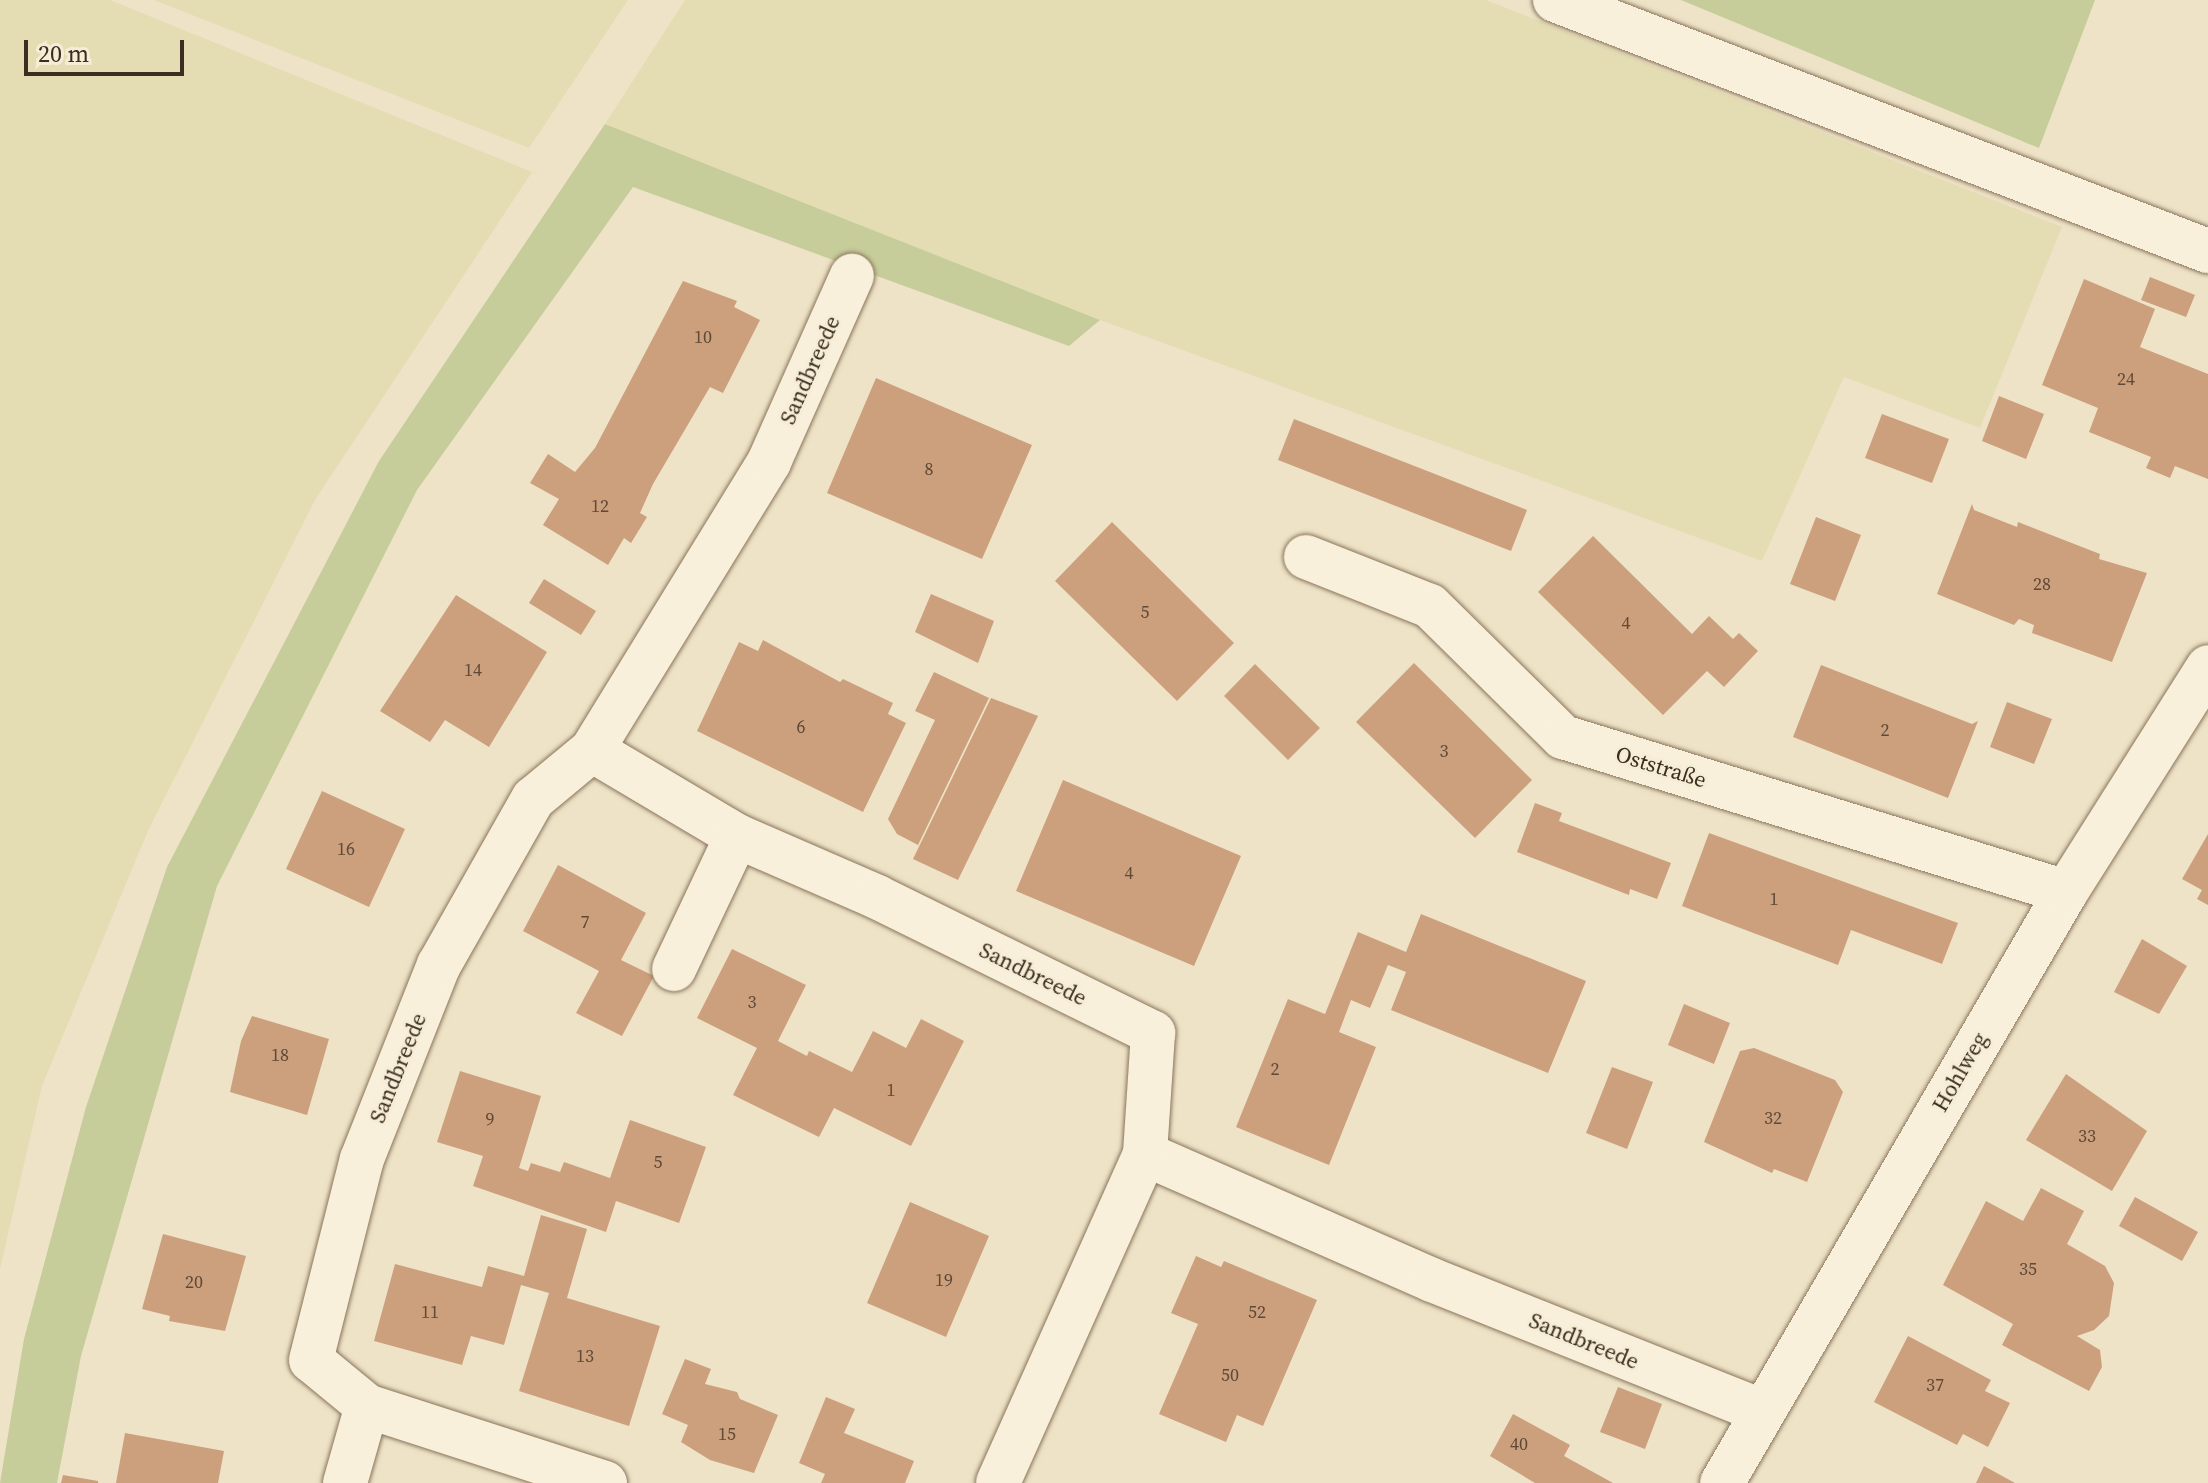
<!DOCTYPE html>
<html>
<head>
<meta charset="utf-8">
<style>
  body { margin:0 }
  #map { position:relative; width:2208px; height:1483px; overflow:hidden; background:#eee3c7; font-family:"Source Serif 4",serif }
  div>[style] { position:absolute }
  .farmland>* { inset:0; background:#e4ddb4 }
  .green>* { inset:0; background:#c6cd9b }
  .building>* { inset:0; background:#cc9f7d }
  .roads { filter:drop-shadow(0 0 2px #8a755c) drop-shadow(0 0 2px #8a755c) }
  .minor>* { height:44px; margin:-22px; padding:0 22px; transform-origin:22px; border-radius:22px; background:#f9f0db }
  span { translate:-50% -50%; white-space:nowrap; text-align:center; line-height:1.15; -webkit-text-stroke:6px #f6edd7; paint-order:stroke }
  .number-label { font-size:18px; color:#5f4a37 }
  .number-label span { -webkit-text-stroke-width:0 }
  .street-label { font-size:22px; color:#3b2d20 }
  .scale { position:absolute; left:24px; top:40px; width:160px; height:36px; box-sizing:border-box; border:4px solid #3b2d20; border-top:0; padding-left:10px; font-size:24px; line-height:28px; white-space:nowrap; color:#3b2d20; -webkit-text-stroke:6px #f6edd7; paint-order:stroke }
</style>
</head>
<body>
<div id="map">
  <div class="farmland">
    <i style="clip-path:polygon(0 0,110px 0,532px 172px,315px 500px,147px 833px,42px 1086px,0 1269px)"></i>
    <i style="clip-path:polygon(154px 0,628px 0,529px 148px)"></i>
    <i style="clip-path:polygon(685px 0,1486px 0,2062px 227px,1980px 428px,1844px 377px,1762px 561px,1100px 320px,605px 124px)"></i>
  </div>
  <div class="green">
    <i style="clip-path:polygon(1681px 0,2095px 0,2039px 148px)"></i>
    <i style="clip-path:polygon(605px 124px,1100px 320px,1069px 346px,633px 187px,417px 490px,217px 886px,81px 1356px,57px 1483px,0 1483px,24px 1339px,86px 1107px,167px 867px,379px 461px)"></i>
  </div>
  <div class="building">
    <i style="clip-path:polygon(2150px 277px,2195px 295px,2186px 317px,2141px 300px)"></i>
    <i style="clip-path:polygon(2084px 279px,2155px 309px,2140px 347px,2208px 374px,2208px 479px,2175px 466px,2170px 478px,2146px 468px,2151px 457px,2089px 432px,2098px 408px,2042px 385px)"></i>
    <i style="clip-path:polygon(683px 281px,737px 301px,734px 307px,760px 320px,723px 393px,710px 387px,653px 484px,640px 513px,647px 517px,631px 543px,624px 538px,608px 565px,543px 525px,559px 499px,530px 483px,548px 454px,575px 472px,595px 448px)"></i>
    <i style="clip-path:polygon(876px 378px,1032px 445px,982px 559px,827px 493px)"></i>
    <i style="clip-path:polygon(1999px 396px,2044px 414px,2026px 459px,1982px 441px)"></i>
    <i style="clip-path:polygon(1882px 414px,1949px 439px,1932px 483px,1865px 458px)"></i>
    <i style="clip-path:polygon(1294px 419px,1527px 510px,1511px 551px,1278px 460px)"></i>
    <i style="clip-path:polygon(1972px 504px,1974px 510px,2017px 527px,2018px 522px,2100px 554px,2099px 559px,2147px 573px,2112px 662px,2032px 633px,2034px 625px,2019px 619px,2014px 625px,1937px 594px)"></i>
    <i style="clip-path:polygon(1816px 517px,1861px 535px,1835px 601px,1790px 584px)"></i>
    <i style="clip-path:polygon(1112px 522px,1234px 643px,1177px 701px,1055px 581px)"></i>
    <i style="clip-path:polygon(1593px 536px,1692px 634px,1709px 616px,1733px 639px,1739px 633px,1758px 651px,1724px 687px,1707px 671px,1663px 715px,1538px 592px)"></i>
    <i style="clip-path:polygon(544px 579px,596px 611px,581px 635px,529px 603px)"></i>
    <i style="clip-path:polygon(931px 594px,994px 621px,978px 663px,915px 632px)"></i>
    <i style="clip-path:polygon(456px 595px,547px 652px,489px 747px,445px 720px,430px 742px,380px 711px)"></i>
    <i style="clip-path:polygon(763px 640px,840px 682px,843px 679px,893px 703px,888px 714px,906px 723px,863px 812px,697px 731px,739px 642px,758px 651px)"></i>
    <i style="clip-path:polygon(1414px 663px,1532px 780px,1475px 838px,1356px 722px)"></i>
    <i style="clip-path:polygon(1255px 664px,1320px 728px,1288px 760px,1224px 696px)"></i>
    <i style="clip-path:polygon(1821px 665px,1972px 724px,1978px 721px,1948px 798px,1793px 737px)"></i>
    <i style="clip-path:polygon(934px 672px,989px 698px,918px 845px,897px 834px,888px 819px,935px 720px,915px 711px)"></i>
    <i style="clip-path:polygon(991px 698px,1038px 716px,958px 880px,913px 859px)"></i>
    <i style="clip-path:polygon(2007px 702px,2052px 719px,2034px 764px,1990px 747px)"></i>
    <i style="clip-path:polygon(1063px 780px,1241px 856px,1194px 966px,1016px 891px)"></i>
    <i style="clip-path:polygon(322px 791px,405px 829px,369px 907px,286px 869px)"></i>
    <i style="clip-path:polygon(1535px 803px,1562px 813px,1559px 821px,1671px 863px,1657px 899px,1630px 889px,1629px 895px,1517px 852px)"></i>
    <i style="clip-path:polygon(1709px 833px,1958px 923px,1942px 964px,1851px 930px,1838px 965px,1682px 906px)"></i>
    <i style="clip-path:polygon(2208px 834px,2208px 905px,2197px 899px,2202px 890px,2182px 879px)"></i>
    <i style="clip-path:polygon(558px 865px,646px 913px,621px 960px,654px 976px,622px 1036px,576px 1013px,599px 971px,523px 931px)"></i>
    <i style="clip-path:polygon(1421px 914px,1586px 981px,1548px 1073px,1391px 1010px,1406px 972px,1388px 965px,1370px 1008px,1351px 1000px,1339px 1032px,1376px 1047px,1329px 1165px,1236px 1127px,1288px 999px,1325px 1014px,1358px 932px,1406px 952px)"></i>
    <i style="clip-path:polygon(2142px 939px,2187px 966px,2159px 1014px,2114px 992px)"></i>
    <i style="clip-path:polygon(732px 949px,806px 985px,778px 1041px,807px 1056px,809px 1051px,852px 1072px,873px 1031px,906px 1048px,921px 1019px,964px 1041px,911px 1146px,834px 1108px,819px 1137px,733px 1095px,757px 1048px,697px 1018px)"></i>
    <i style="clip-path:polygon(1684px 1004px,1730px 1023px,1714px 1064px,1668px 1045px)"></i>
    <i style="clip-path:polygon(252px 1016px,329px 1039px,307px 1115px,230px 1092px,241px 1041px)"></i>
    <i style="clip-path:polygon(1754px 1048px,1835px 1080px,1843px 1092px,1807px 1182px,1774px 1169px,1772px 1173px,1704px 1142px,1740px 1051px)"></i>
    <i style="clip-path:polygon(1612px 1067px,1653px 1082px,1627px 1149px,1586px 1133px)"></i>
    <i style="clip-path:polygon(460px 1071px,541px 1096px,519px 1168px,528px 1171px,531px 1163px,560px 1172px,564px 1162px,610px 1178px,630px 1120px,706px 1147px,679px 1223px,616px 1201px,606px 1232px,473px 1186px,483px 1156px,437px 1142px)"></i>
    <i style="clip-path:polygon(2066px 1074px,2147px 1131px,2112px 1191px,2026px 1140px)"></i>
    <i style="clip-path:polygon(2041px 1188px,2084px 1211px,2067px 1244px,2105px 1266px,2114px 1283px,2109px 1316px,2094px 1330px,2077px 1336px,2100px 1350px,2102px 1367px,2089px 1391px,2002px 1345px,2013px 1324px,1943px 1285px,1986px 1201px,2023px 1221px)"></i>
    <i style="clip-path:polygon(2135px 1197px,2198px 1232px,2182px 1261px,2119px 1226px)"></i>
    <i style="clip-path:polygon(910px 1202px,989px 1236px,946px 1337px,867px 1303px)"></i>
    <i style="clip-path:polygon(541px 1215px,587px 1229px,567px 1298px,660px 1326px,629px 1426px,519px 1391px,549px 1293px,521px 1285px,504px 1345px,471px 1336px,462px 1365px,374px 1341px,395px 1264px,482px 1287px,488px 1266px,524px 1276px)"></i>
    <i style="clip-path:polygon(163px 1234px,246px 1256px,225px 1331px,169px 1321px,170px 1316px,142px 1309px)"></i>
    <i style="clip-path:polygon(1196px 1256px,1221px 1267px,1224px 1261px,1317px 1300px,1263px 1426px,1237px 1415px,1226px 1442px,1159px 1414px,1198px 1324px,1171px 1313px)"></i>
    <i style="clip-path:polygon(1908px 1336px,1991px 1380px,1985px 1391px,2010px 1403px,1988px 1447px,1963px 1434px,1957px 1445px,1874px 1402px)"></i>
    <i style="clip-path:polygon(685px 1359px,711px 1369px,705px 1384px,737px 1392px,740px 1399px,778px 1415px,754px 1473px,710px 1460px,681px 1442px,688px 1425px,662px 1414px)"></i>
    <i style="clip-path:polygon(1618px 1387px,1662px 1404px,1645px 1449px,1600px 1432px)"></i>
    <i style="clip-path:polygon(826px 1397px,855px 1409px,844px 1433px,914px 1461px,905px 1483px,821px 1483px,825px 1474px,799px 1463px)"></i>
    <i style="clip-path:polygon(1513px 1414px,1570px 1445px,1564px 1456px,1613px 1483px,1535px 1483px,1490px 1456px)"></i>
    <i style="clip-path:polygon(125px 1433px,224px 1451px,218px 1483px,116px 1483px)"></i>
    <i style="clip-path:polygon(1984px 1466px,2015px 1483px,1976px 1483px)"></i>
    <i style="clip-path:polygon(63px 1475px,98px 1481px,98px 1483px,61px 1483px)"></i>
  </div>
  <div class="roads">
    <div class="minor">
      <i style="left:1555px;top:0;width:700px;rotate:21.03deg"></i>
      <i style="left:1306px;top:557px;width:133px;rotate:21.6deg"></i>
      <i style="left:1430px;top:606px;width:187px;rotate:44.6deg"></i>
      <i style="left:1563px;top:737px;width:526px;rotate:17.13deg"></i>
      <i style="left:592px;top:750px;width:338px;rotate:-58.4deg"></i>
      <i style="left:769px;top:462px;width:204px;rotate:-66deg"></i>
      <i style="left:674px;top:969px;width:147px;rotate:-64.7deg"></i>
      <i style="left:1145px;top:1154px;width:313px;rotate:23.7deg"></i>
      <i style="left:1432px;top:1280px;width:354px;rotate:21.7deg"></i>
      <i style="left:345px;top:1483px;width:80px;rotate:-74.1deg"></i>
      <i style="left:605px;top:1483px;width:250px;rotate:-162.1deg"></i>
      <i style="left:367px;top:1406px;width:72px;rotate:-140.6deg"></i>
      <i style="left:311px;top:1360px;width:207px;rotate:-75.8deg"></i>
      <i style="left:362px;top:1159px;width:209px;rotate:-68.4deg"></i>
      <i style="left:439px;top:965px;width:191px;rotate:-60.5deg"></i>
      <i style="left:533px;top:799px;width:77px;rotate:-39.7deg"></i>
      <i style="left:592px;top:750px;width:169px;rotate:30.7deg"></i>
      <i style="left:737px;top:836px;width:153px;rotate:23.5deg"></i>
      <i style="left:877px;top:897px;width:308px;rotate:26.2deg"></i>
      <i style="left:1153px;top:1033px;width:121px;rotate:93.8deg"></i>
      <i style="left:1145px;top:1154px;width:360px;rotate:114.1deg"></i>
      <i style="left:1722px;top:1483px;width:684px;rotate:-59.8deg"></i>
      <i style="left:2066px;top:892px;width:266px;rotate:-57.7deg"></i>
    </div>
  </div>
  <div class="number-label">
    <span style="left:703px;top:337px">10</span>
    <span style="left:2126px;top:379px">24</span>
    <span style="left:929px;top:469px">8</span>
    <span style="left:600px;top:506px">12</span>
    <span style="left:2042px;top:584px">28</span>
    <span style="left:1145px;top:612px">5</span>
    <span style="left:1626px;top:623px">4</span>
    <span style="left:473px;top:670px">14</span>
    <span style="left:801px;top:727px">6</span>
    <span style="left:1885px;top:730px">2</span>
    <span style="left:1444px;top:751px">3</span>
    <span style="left:346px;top:849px">16</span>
    <span style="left:1129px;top:873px">4</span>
    <span style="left:1774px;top:899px">1</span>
    <span style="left:585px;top:922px">7</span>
    <span style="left:752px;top:1002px">3</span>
    <span style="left:280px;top:1055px">18</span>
    <span style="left:1275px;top:1069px">2</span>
    <span style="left:891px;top:1090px">1</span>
    <span style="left:1773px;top:1118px">32</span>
    <span style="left:490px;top:1119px">9</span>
    <span style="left:2087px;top:1136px">33</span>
    <span style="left:658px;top:1162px">5</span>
    <span style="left:2028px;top:1269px">35</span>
    <span style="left:944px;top:1280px">19</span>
    <span style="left:194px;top:1282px">20</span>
    <span style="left:430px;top:1312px">11</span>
    <span style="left:1257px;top:1312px">52</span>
    <span style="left:585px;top:1356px">13</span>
    <span style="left:1230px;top:1375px">50</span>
    <span style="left:1935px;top:1385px">37</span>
    <span style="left:727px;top:1434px">15</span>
    <span style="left:1519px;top:1444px">40</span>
  </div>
  <div class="street-label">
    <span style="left:810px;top:370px;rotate:-66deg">Sandbreede</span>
    <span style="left:1661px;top:767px;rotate:17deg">Oststraße</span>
    <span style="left:1033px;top:974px;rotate:26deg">Sandbreede</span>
    <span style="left:398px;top:1068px;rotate:-68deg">Sandbreede</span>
    <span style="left:1960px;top:1072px;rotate:-60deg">Hohlweg</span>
    <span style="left:1584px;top:1341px;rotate:22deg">Sandbreede</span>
  </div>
  <div class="scale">20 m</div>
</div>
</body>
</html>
